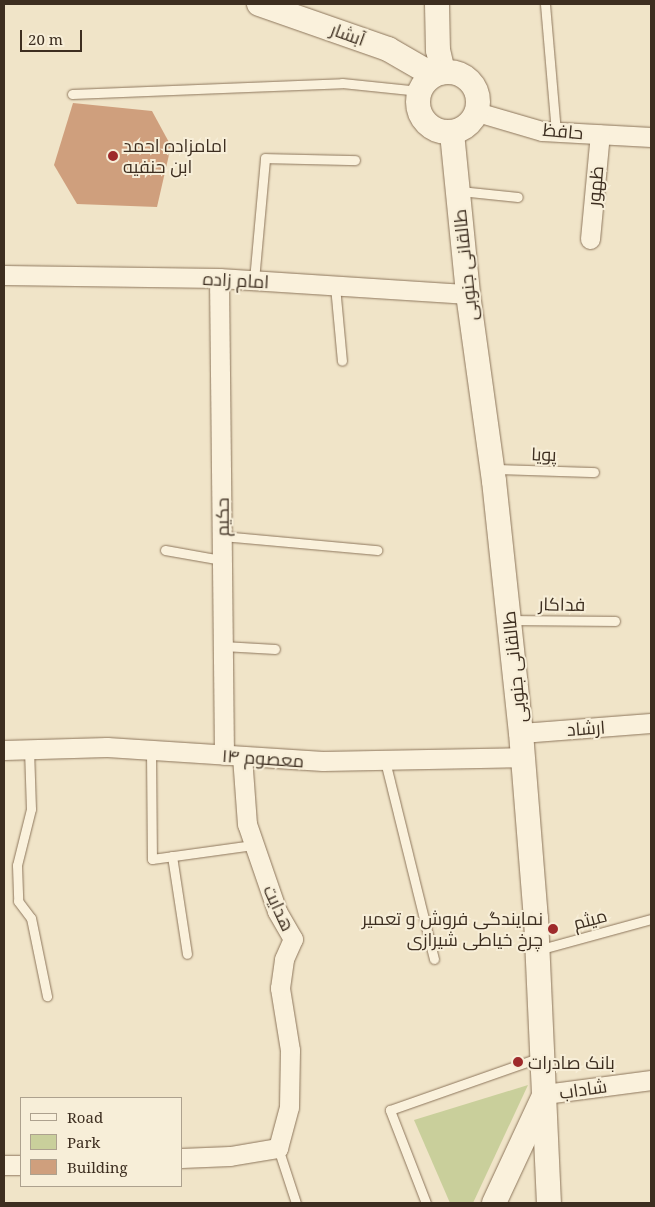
<!DOCTYPE html>
<html>
<head>
<meta charset="utf-8">
<style>
  body { margin:0 }
  #map { position:relative; width:655px; height:1207px; overflow:hidden; background:#f0e4c8; font-family:"Noto Serif",Cairo,serif }
  div>[style] { position:absolute }
  .green>* { inset:0; background:#c9cf9b }
  .building>* { inset:0; background:#cf9f7d }
  .roads { filter:drop-shadow(0 0 1px #8d765c) drop-shadow(0 0 1px #8d765c) }
  .service>* { height:9px; margin:-4.5px; padding:0 4.5px; transform-origin:4.5px; border-radius:4.5px; background:#faf1dc }
  .minor>* { height:19px; margin:-9.5px; padding:0 9.5px; transform-origin:9.5px; border-radius:9.5px; background:#faf1dc }
  .tertiary>* { height:24px; margin:-12px; padding:0 12px; transform-origin:12px; border-radius:12px; background:#faf1dc }
  .tertiary>.ring { margin:-12px; padding:0; box-sizing:content-box; background:none; border:24px solid #faf1dc; border-radius:50% }
  .dots>* { width:14px; height:14px; translate:-50% -50%; box-sizing:border-box; border:2px solid #f7eed8; border-radius:50% }
  span { translate:-50% -50%; white-space:nowrap; text-align:center; line-height:1.15; -webkit-text-stroke:4px #f7eed8; paint-order:stroke }
  .street-label { font-size:18px; color:#3d2e20 }
  .poi-label { font-size:18px; color:#3d2e20 }
  .left { translate:0 -50%; text-align:left }
  .right { translate:-100% -50%; text-align:right }
  .frame { position:absolute; inset:0; border:5px solid #3d2e20; pointer-events:none }
  .legend { position:absolute; left:20px; top:1097px; width:162px; height:90px; box-sizing:border-box; background:#f7eed8; border:1px solid #ada18e; margin:0; padding:6px 9px; list-style:none; font-size:15px; color:#3d2e20 }
  .legend li { display:flex; align-items:center; gap:10px; height:25px }
  .legend b { width:25px; border:1px solid #ada18e }
  .scale { position:absolute; left:20px; top:30px; width:62px; height:22px; box-sizing:border-box; border:2px solid #3d2e20; border-top:0; padding-left:6px; font-size:15px; line-height:18px; white-space:nowrap; color:#3d2e20; -webkit-text-stroke:4px #f7eed8; paint-order:stroke }
</style>
</head>
<body>
<div id="map">
  <div class="green">
    <i style="clip-path:polygon(528px 1085px,473px 1203px,450px 1203px,414px 1120px)"></i>
  </div>
  <div class="building">
    <i style="clip-path:polygon(73px 103px,152px 111px,171px 146px,157px 207px,77px 204px,54px 165px)"></i>
  </div>
  <div class="roads">
    <div class="service">
      <i style="left:545px;top:4px;width:128px;rotate:85.1deg"></i>
      <i style="left:72px;top:94px;width:270px;rotate:-2.3deg"></i>
      <i style="left:342px;top:83px;width:78px;rotate:5.9deg"></i>
      <i style="left:460px;top:191px;width:58px;rotate:5.9deg"></i>
      <i style="left:254px;top:280px;width:122px;rotate:-84.8deg"></i>
      <i style="left:265px;top:158px;width:90px;rotate:1.3deg"></i>
      <i style="left:335px;top:286px;width:75px;rotate:84.7deg"></i>
      <i style="left:493px;top:469px;width:101px;rotate:1.7deg"></i>
      <i style="left:222px;top:536px;width:156px;rotate:5.2deg"></i>
      <i style="left:165px;top:550px;width:58px;rotate:10deg"></i>
      <i style="left:510px;top:620px;width:105px;rotate:0.5deg"></i>
      <i style="left:223px;top:646px;width:52px;rotate:3.3deg"></i>
      <i style="left:29px;top:749px;width:60px;rotate:88.1deg"></i>
      <i style="left:31px;top:809px;width:58px;rotate:104deg"></i>
      <i style="left:17px;top:865px;width:36px;rotate:88deg"></i>
      <i style="left:18px;top:901px;width:21px;rotate:53deg"></i>
      <i style="left:31px;top:918px;width:80px;rotate:78.4deg"></i>
      <i style="left:151px;top:750px;width:109px;rotate:89.5deg"></i>
      <i style="left:152px;top:859px;width:102px;rotate:-7.9deg"></i>
      <i style="left:385px;top:761px;width:204px;rotate:76.1deg"></i>
      <i style="left:172px;top:856px;width:99px;rotate:81.3deg"></i>
      <i style="left:538px;top:950px;width:117px;rotate:-15.3deg"></i>
      <i style="left:278px;top:1148px;width:58px;rotate:71.9deg"></i>
      <i style="left:426px;top:1203px;width:100px;rotate:-111.2deg"></i>
      <i style="left:390px;top:1110px;width:160px;rotate:-19.3deg"></i>
    </div>
    <div class="minor">
      <i style="left:477px;top:112px;width:68px;rotate:16.3deg"></i>
      <i style="left:542px;top:131px;width:109px;rotate:3.2deg"></i>
      <i style="left:590px;top:239px;width:105px;rotate:-84.6deg"></i>
      <i style="left:4px;top:275px;width:215px;rotate:0.8deg"></i>
      <i style="left:219px;top:278px;width:250px;rotate:3.7deg"></i>
      <i style="left:219px;top:278px;width:477px;rotate:89.4deg"></i>
      <i style="left:521px;top:733px;width:130px;rotate:-4.4deg"></i>
      <i style="left:4px;top:750px;width:103px;rotate:-1.7deg"></i>
      <i style="left:107px;top:747px;width:216px;rotate:3.7deg"></i>
      <i style="left:323px;top:761px;width:200px;rotate:-1.1deg"></i>
      <i style="left:545px;top:1094px;width:107px;rotate:-7.5deg"></i>
      <i style="left:181px;top:1158px;width:49px;rotate:-2.3deg"></i>
      <i style="left:230px;top:1156px;width:49px;rotate:-9.5deg"></i>
      <i style="left:278px;top:1148px;width:42px;rotate:-75deg"></i>
      <i style="left:289px;top:1107px;width:57px;rotate:-89deg"></i>
      <i style="left:290px;top:1050px;width:63px;rotate:-99.2deg"></i>
      <i style="left:280px;top:988px;width:29px;rotate:-82deg"></i>
      <i style="left:284px;top:959px;width:22px;rotate:-66deg"></i>
      <i style="left:293px;top:939px;width:32px;rotate:-120deg"></i>
      <i style="left:277px;top:911px;width:92px;rotate:-109deg"></i>
      <i style="left:247px;top:824px;width:68px;rotate:-94.2deg"></i>
      <i style="left:4px;top:1165px;width:17px"></i>
    </div>
    <div class="tertiary">
      <i style="left:259px;top:4px;width:137px;rotate:19.2deg"></i>
      <i style="left:388px;top:49px;width:52px;rotate:30deg"></i>
      <i style="left:437px;top:4px;width:46px;rotate:88.8deg"></i>
      <i style="left:438px;top:50px;width:23px;rotate:77deg"></i>
      <i class="ring" style="left:418px;top:72px;width:36px;height:36px"></i>
      <i style="left:452px;top:133px;width:162px;rotate:84.3deg"></i>
      <i style="left:468px;top:294px;width:189px;rotate:82.1deg"></i>
      <i style="left:494px;top:481px;width:253px;rotate:83.9deg"></i>
      <i style="left:521px;top:733px;width:186px;rotate:85.4deg"></i>
      <i style="left:536px;top:918px;width:285px;rotate:87.4deg"></i>
      <i style="left:494px;top:1203px;width:116px;rotate:-65deg"></i>
    </div>
  </div>
  <div class="dots">
    <i style="left:113px;top:156px;background:#9e2a2b"></i>
    <i style="left:553px;top:929px;background:#9e2a2b"></i>
    <i style="left:518px;top:1062px;background:#9e2a2b"></i>
  </div>
  <div class="street-label">
    <span style="left:348px;top:34px;rotate:20deg">آبشار</span>
    <span style="left:563px;top:131px;rotate:5deg">حافظ</span>
    <span style="left:595px;top:186px;rotate:-85deg">ظهور</span>
    <span style="left:465px;top:265px;rotate:-96deg">طالقانی جنوبی</span>
    <span style="left:236px;top:280px;rotate:3deg">امام زاده</span>
    <span style="left:544px;top:454px;rotate:2deg">پویا</span>
    <span style="left:222px;top:517px;rotate:-90deg">حکیم</span>
    <span style="left:562px;top:604px;rotate:1deg">فداکار</span>
    <span style="left:514px;top:667px;rotate:-96deg">طالقانی جنوبی</span>
    <span style="left:586px;top:728px;rotate:-4deg">ارشاد</span>
    <span style="left:263px;top:758px;rotate:4deg">۱۴ معصوم</span>
    <span style="left:279px;top:908px;rotate:65deg">هدایت</span>
    <span style="left:590px;top:919px;rotate:-15deg">میثم</span>
    <span style="left:583px;top:1089px;rotate:-8deg">شاداب</span>
  </div>
  <div class="poi-label">
    <span class="left" style="left:123px;top:156px">امامزاده احمد<br>ابن حنفیه</span>
    <span class="right" style="left:543px;top:929px">نمایندگی فروش و تعمیر<br>چرخ خیاطی شیرازی</span>
    <span class="left" style="left:528px;top:1062px">بانک صادرات</span>
  </div>
  <div class="frame"></div>
  <ul class="legend">
  <li><b style="height:6px;background:#faf1dc"></b>Road</li>
  <li><b style="height:14px;background:#c9cf9b"></b>Park</li>
  <li><b style="height:14px;background:#cf9f7d"></b>Building</li>
  </ul>
  <div class="scale">20 m</div>
</div>
</body>
</html>
